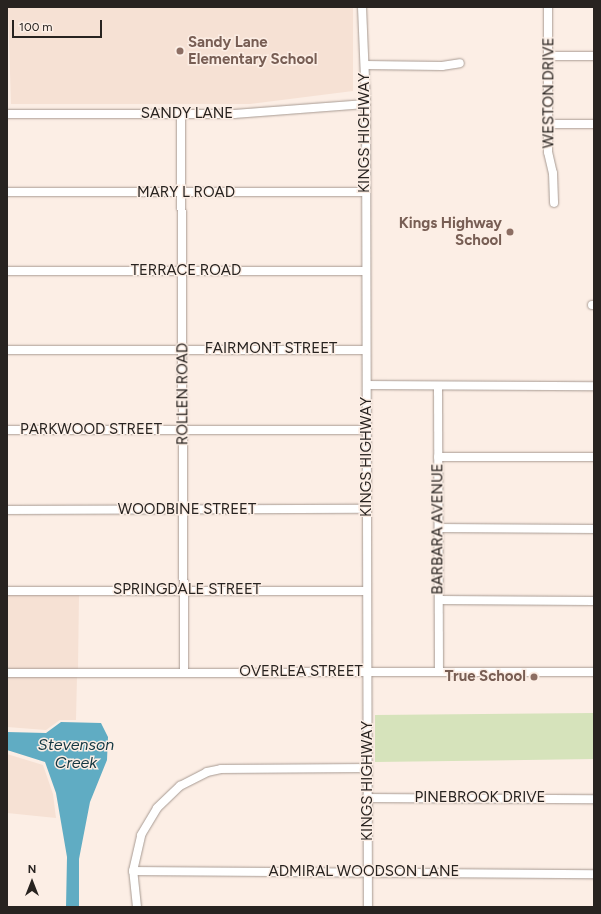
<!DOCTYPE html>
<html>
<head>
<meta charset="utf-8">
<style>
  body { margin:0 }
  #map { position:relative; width:601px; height:914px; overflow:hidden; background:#fceee5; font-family:Figtree,sans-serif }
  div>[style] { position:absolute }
  .built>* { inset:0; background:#f6e1d4 }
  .green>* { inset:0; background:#d6e3bb }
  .water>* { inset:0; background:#60acc3 }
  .roads { filter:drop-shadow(0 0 1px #a79a92) drop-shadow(0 0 1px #a79a92) }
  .minor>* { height:8px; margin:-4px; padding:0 4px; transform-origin:4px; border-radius:4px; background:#fff }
  .dots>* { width:11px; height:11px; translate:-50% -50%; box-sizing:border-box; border:2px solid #fceee5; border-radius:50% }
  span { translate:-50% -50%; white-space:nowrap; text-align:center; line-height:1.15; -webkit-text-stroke:3px #fceee5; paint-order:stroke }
  .education-label { font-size:15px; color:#785e54; font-weight:700 }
  .left { translate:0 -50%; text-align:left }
  .right { translate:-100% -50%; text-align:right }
  .street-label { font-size:15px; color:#282320 }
  .water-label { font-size:16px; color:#133742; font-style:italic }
  .frame { position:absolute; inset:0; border:8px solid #282320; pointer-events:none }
  .north { position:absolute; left:12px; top:862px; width:40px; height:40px; -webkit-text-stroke:3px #fceee5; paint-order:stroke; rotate:0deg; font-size:11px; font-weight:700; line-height:16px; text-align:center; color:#282320 }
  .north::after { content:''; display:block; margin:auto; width:14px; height:18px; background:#282320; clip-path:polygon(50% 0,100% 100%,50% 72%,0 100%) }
  .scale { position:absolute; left:12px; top:20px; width:90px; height:18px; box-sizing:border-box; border:2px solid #282320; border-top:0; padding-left:5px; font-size:12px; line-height:14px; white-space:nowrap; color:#282320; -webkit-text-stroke:3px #fceee5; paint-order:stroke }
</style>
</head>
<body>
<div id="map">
  <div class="built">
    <i style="clip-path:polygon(8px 7px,353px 7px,353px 91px,250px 104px,11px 104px)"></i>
    <i style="clip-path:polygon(7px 594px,79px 594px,78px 669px,7px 669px)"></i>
    <i style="clip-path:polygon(7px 676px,77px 676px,76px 720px,60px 720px,46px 730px,7px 727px)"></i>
    <i style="clip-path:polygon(7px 754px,43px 765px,53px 794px,56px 818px,7px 813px)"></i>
  </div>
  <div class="green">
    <i style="clip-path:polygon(594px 713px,594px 759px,375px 762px,375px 715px)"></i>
  </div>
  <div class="water">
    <i style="clip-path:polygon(61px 722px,101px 723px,108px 737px,107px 760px,90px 802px,79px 859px,79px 907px,66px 907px,67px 857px,56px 793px,45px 762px,7px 750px,7px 732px,46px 733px)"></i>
  </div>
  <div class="roads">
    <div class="minor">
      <i style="left:362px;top:7px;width:97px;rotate:87.6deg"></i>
      <i style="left:366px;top:104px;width:803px;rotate:89.86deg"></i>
      <i style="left:548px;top:7px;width:145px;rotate:90deg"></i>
      <i style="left:548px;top:152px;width:22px;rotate:77deg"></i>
      <i style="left:553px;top:173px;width:30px;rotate:88deg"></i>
      <i style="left:549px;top:56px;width:45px"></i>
      <i style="left:365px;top:65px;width:77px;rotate:0.7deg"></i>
      <i style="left:442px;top:66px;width:18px;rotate:-9deg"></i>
      <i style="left:7px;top:114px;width:227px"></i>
      <i style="left:234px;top:114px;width:132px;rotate:-4.3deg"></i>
      <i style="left:181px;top:115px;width:558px;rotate:89.69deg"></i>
      <i style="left:549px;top:124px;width:45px"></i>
      <i style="left:7px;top:192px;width:359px"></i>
      <i style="left:7px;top:271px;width:359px"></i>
      <i style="left:592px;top:305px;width:2px"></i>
      <i style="left:7px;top:350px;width:359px"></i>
      <i style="left:367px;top:385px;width:227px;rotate:0.3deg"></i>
      <i style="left:438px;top:386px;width:286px;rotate:89.8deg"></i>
      <i style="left:7px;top:430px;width:360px"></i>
      <i style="left:438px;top:457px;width:156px"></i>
      <i style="left:7px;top:510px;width:359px;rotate:-0.2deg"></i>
      <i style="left:439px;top:528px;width:155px;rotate:0.4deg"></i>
      <i style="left:7px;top:591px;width:360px"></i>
      <i style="left:439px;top:600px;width:155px;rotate:0.4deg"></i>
      <i style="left:7px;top:673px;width:587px;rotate:-0.1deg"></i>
      <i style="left:367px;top:798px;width:227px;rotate:0.3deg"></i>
      <i style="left:133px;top:871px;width:461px;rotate:0.4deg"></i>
      <i style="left:137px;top:907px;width:36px;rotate:-96deg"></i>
      <i style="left:133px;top:871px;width:37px;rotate:-77deg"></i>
      <i style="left:141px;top:835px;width:31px;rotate:-59deg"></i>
      <i style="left:157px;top:808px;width:32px;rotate:-44deg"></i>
      <i style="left:180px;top:786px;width:30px;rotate:-27deg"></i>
      <i style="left:207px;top:772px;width:14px;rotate:-12deg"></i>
      <i style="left:221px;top:769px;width:146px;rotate:-0.4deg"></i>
    </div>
  </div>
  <div class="dots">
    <i style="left:180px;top:51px;background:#8d6e63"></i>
    <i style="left:510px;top:232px;background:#8d6e63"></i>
    <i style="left:534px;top:677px;background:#8d6e63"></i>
  </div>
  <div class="education-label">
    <span class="left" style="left:188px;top:51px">Sandy Lane<br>Elementary School</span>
    <span class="right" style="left:502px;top:232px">Kings Highway<br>School</span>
    <span class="right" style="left:526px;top:677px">True School</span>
  </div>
  <div class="street-label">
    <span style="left:549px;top:93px;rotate:-90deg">WESTON DRIVE</span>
    <span style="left:187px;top:114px">SANDY LANE</span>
    <span style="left:365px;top:133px;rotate:-90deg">KINGS HIGHWAY</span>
    <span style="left:186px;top:193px">MARY L ROAD</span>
    <span style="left:186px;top:271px">TERRACE ROAD</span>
    <span style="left:271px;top:349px">FAIRMONT STREET</span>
    <span style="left:183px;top:394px;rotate:-90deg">ROLLEN ROAD</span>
    <span style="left:91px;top:430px">PARKWOOD STREET</span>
    <span style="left:367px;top:457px;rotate:-90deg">KINGS HIGHWAY</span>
    <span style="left:187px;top:510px">WOODBINE STREET</span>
    <span style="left:438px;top:529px;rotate:-90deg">BARBARA AVENUE</span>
    <span style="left:187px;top:590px">SPRINGDALE STREET</span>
    <span style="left:301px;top:672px">OVERLEA STREET</span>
    <span style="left:368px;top:781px;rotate:-90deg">KINGS HIGHWAY</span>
    <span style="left:480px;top:798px">PINEBROOK DRIVE</span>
    <span style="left:364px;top:872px">ADMIRAL WOODSON LANE</span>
  </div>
  <div class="water-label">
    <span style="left:76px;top:754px">Stevenson<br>Creek</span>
  </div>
  <div class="frame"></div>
  <div class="north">N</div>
  <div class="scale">100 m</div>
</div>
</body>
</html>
